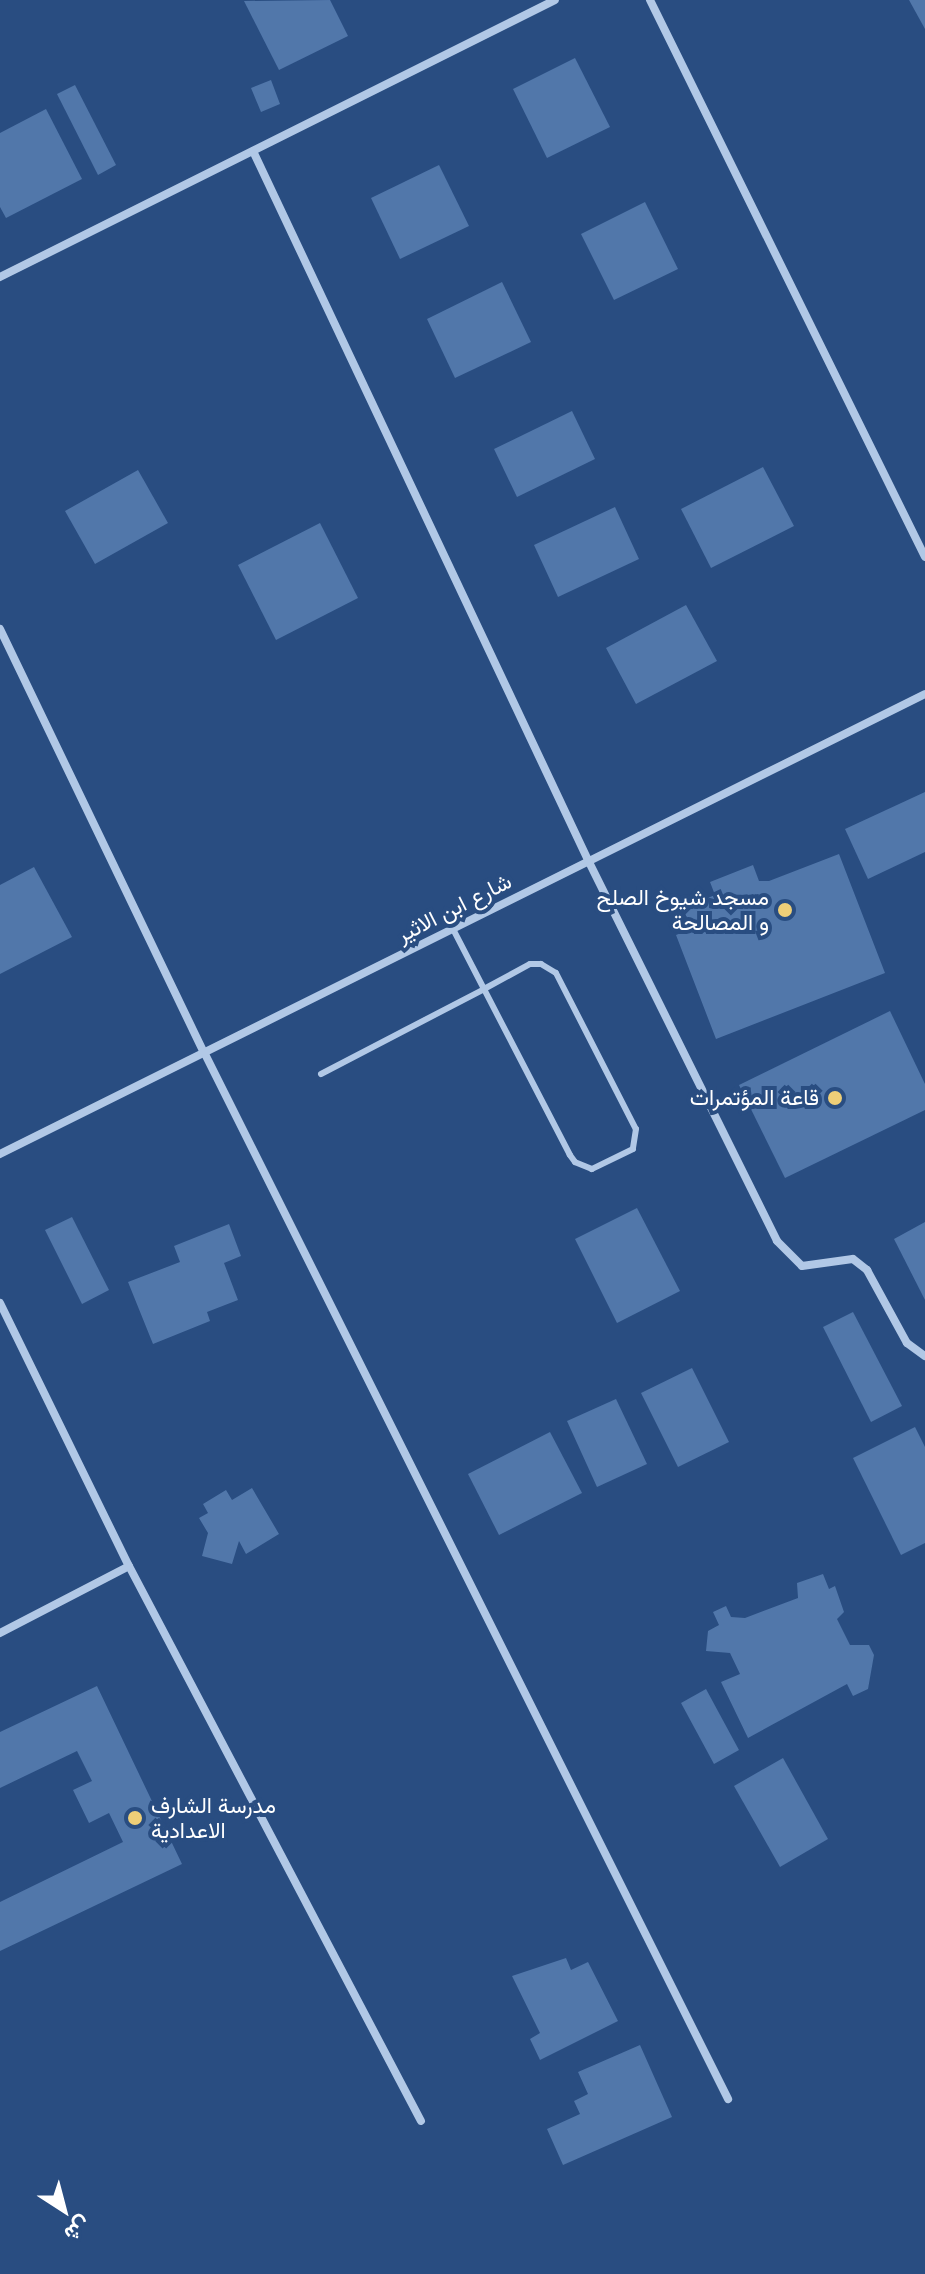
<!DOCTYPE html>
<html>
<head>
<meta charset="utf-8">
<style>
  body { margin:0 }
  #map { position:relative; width:925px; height:2274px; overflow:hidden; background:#294d81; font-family:Quicksand,Vazirmatn,sans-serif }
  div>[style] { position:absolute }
  .building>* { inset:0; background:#5177aa }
  .service>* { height:6px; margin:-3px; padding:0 3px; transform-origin:3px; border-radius:3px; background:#b1c8e6 }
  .minor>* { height:8px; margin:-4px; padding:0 4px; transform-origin:4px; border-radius:4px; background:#b1c8e6 }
  .dots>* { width:22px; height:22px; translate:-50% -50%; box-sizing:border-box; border:4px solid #294d81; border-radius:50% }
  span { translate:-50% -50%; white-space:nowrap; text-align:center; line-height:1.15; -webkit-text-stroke:8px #294d81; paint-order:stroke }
  .poi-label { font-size:22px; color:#fff }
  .right { translate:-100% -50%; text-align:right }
  .left { translate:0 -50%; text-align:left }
  .street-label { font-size:22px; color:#fff }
  .north { position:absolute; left:24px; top:2170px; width:80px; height:80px; -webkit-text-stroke:6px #294d81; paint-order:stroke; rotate:144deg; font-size:22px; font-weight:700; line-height:32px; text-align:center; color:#fff }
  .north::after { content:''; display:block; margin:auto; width:28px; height:36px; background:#fff; clip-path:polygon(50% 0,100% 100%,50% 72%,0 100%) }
</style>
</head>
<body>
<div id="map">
  <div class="building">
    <i style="clip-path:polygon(330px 0,348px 36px,279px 70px,244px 1px)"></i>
    <i style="clip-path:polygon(909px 0,925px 0,925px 29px)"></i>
    <i style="clip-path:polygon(575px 58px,610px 127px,547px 158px,513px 89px)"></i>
    <i style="clip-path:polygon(271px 80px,280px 104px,261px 112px,251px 88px)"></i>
    <i style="clip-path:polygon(75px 85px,116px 165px,98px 175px,57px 94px)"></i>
    <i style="clip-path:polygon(46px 109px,82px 179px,6px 218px,0 207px,0 133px)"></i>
    <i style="clip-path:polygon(439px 165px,469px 226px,400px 259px,371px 198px)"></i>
    <i style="clip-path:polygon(645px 202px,678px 269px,614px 300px,581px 234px)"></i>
    <i style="clip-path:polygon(502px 282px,531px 342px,455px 378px,427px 319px)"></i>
    <i style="clip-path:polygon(572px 411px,595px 459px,517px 497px,494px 449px)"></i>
    <i style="clip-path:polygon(763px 467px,794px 526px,711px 568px,681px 509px)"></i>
    <i style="clip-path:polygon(138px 470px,168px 523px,95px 564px,65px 511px)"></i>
    <i style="clip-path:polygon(615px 507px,639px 559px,558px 597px,534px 545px)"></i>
    <i style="clip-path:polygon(320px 523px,358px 598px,276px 640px,238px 565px)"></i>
    <i style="clip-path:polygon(686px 605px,717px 661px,636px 704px,606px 648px)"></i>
    <i style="clip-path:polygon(925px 792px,925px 852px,868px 879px,845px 829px)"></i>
    <i style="clip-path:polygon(839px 854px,885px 973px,716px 1039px,676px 935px,691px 929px,683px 908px,715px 895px,710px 882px,753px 865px,759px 881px,769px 881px)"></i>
    <i style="clip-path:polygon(34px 867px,72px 937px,0 974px,0 885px)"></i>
    <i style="clip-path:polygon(890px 1011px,925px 1084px,925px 1110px,785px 1178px,739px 1085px)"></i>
    <i style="clip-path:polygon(637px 1208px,680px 1291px,617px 1323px,575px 1239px)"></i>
    <i style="clip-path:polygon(72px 1217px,109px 1290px,82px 1304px,45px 1230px)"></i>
    <i style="clip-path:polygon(925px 1222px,925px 1300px,894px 1239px)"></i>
    <i style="clip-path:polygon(229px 1224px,241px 1256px,224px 1263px,238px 1300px,207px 1312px,210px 1321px,153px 1344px,128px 1282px,180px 1262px,174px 1246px)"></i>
    <i style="clip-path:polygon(853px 1312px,902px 1406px,871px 1422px,823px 1327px)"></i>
    <i style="clip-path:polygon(692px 1368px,729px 1442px,678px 1467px,641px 1393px)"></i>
    <i style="clip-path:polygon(616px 1399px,647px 1464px,597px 1487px,567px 1421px)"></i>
    <i style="clip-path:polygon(915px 1427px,925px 1447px,925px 1543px,901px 1555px,853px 1458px)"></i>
    <i style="clip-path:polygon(550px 1432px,582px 1493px,499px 1535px,468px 1474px)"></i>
    <i style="clip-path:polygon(252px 1488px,279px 1534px,246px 1554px,239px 1541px,232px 1564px,202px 1556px,208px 1533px,199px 1518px,208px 1513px,203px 1504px,226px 1490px,232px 1500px)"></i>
    <i style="clip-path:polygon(823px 1574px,829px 1589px,835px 1586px,844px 1612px,837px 1619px,850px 1645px,869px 1645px,874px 1655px,868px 1689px,853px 1696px,847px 1684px,748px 1738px,721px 1682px,740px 1674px,730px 1653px,706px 1651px,708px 1631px,719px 1625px,713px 1612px,726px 1606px,731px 1617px,745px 1618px,798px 1598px,797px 1583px)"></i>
    <i style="clip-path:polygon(97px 1686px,182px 1864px,0 1951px,0 1902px,123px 1842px,109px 1813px,89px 1823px,73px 1790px,92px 1781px,77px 1751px,0 1788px,0 1732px)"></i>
    <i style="clip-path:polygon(706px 1689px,739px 1750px,714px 1764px,681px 1703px)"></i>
    <i style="clip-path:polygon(783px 1758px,828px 1839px,780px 1867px,734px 1786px)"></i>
    <i style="clip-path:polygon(566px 1958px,571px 1970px,588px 1962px,618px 2021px,540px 2060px,530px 2039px,540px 2033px,512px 1976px)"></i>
    <i style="clip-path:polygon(640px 2045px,672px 2117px,563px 2165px,547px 2129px,580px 2114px,574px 2101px,588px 2094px,578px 2072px)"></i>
  </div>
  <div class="service">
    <i style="left:321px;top:1074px;width:184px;rotate:-27.5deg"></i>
    <i style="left:484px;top:989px;width:52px;rotate:-28.5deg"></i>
    <i style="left:530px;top:964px;width:11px"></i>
    <i style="left:541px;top:964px;width:17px;rotate:31deg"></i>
    <i style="left:556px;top:973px;width:175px;rotate:62.9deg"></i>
    <i style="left:636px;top:1129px;width:20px;rotate:99deg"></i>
    <i style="left:633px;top:1149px;width:46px;rotate:154deg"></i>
    <i style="left:592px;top:1169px;width:18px;rotate:-158deg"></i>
    <i style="left:575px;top:1162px;width:9px;rotate:-126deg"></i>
    <i style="left:570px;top:1155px;width:187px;rotate:-117.4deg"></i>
    <i style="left:484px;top:989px;width:68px;rotate:-117.3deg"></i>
  </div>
  <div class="minor">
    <i style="left:650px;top:0;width:621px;rotate:63.72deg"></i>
    <i style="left:253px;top:151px;width:784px;rotate:64.71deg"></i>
    <i style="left:588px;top:860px;width:425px;rotate:63.6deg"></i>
    <i style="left:777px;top:1241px;width:35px;rotate:45deg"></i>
    <i style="left:802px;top:1266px;width:51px;rotate:-7.8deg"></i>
    <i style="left:853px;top:1259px;width:18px;rotate:38deg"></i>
    <i style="left:867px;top:1270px;width:83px;rotate:61.3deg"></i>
    <i style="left:907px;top:1343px;width:22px;rotate:36deg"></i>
    <i style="left:0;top:277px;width:620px;rotate:-26.52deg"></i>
    <i style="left:0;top:629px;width:470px;rotate:64.3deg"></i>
    <i style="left:204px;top:1052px;width:1171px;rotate:63.41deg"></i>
    <i style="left:0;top:1154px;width:1033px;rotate:-26.44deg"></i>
    <i style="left:0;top:1303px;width:293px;rotate:63.9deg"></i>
    <i style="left:129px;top:1566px;width:627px;rotate:62.25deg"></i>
    <i style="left:0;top:1633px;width:145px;rotate:-27.4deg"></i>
  </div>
  <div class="dots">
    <i style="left:785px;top:910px;background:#edce78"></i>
    <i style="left:835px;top:1098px;background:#edce78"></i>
    <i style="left:135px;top:1818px;background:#edce78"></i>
  </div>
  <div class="poi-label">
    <span class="right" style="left:769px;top:910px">مسجد شيوخ الصلح<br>و المصالحة</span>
    <span class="right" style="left:819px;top:1098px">قاعة المؤتمرات</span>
    <span class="left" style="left:151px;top:1818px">مدرسة الشارف<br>الاعدادية</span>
  </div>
  <div class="street-label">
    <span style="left:454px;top:908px;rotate:-27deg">شارع ابن الاثير</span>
  </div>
  <div class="north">ش</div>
</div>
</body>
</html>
